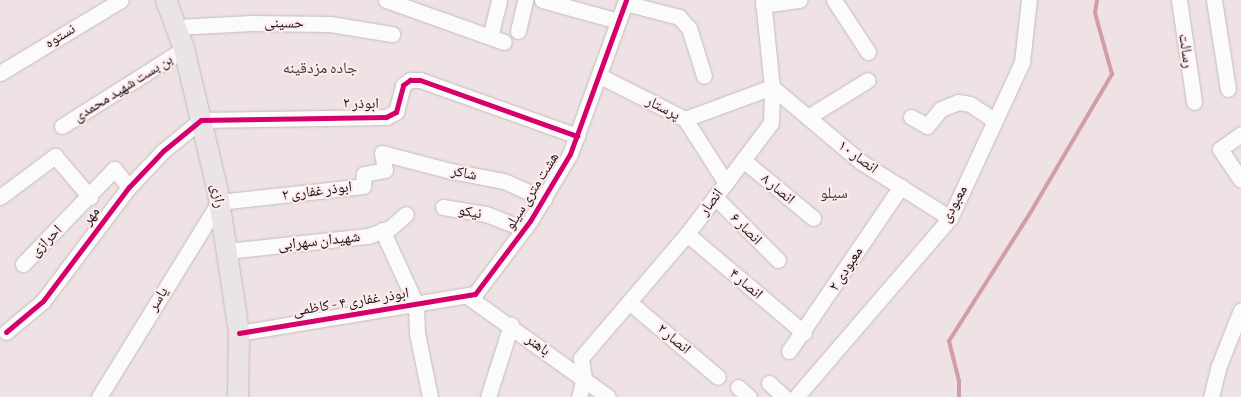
<!DOCTYPE html>
<html>
<head>
<meta charset="utf-8">
<style>
  body { margin:0 }
  #map { position:relative; width:1241px; height:397px; overflow:hidden; background:#eee2e4; font-family:"Sofia Sans Condensed","Noto Naskh Arabic",sans-serif }
  div>[style] { position:absolute }
  .stream>* { height:4px; margin:-2px; padding:0 2px; transform-origin:2px; border-radius:2px; background:#d19da8 }
  .roads { filter:drop-shadow(0 0 1px #c5bbbc) drop-shadow(0 0 1px #c5bbbc) }
  .minor>* { height:15px; margin:-7.5px; padding:0 7.5px; transform-origin:7.5px; border-radius:7.5px; background:#fcfbfb }
  .major>* { height:20px; margin:-10px; padding:0 10px; transform-origin:10px; border-radius:10px; background:#ebe4e6 }
  .cycleway>* { height:5px; margin:-2.5px; padding:0 2.5px; transform-origin:2.5px; border-radius:2.5px; background:#d6006c }
  span { translate:-50% -50%; white-space:nowrap; text-align:center; line-height:1.15; -webkit-text-stroke:4px #feebee; paint-order:stroke }
  .street-label { font-size:15px; color:#1d1516 }
  .neighbourhood-label { font-size:16px; color:#473538 }
</style>
</head>
<body>
<div id="map">
  <div class="stream">
    <i style="left:959px;top:397px;width:16px;rotate:-90deg"></i>
    <i style="left:959px;top:381px;width:41px;rotate:-104deg"></i>
    <i style="left:949px;top:341px;width:149px;rotate:-57.6deg"></i>
    <i style="left:1029px;top:215px;width:164px;rotate:-59.5deg"></i>
    <i style="left:1112px;top:74px;width:63px;rotate:-105.6deg"></i>
    <i style="left:1095px;top:13px;width:13px;rotate:-81deg"></i>
  </div>
  <div class="roads">
    <div class="minor">
      <i style="left:386px;top:0;width:125px;rotate:19.6deg"></i>
      <i style="left:542px;top:0;width:79px;rotate:15.4deg"></i>
      <i style="left:834px;top:0;width:62px;rotate:56.8deg"></i>
      <i style="left:1179px;top:0;width:103px;rotate:81.6deg"></i>
      <i style="left:1214px;top:0;width:90px;rotate:81.1deg"></i>
      <i style="left:625px;top:3px;width:56px;rotate:14.5deg"></i>
      <i style="left:679px;top:17px;width:15px;rotate:48deg"></i>
      <i style="left:689px;top:28px;width:50px;rotate:72.6deg"></i>
      <i style="left:763px;top:5px;width:37px;rotate:-8deg"></i>
      <i style="left:176px;top:27px;width:76px;rotate:-3deg"></i>
      <i style="left:252px;top:23px;width:78px;rotate:0.7deg"></i>
      <i style="left:330px;top:24px;width:63px;rotate:9.2deg"></i>
      <i style="left:518px;top:31px;width:32px;rotate:-77deg"></i>
      <i style="left:490px;top:37px;width:38px;rotate:-76deg"></i>
      <i style="left:0;top:73px;width:141px;rotate:-31.1deg"></i>
      <i style="left:600px;top:76px;width:95px;rotate:26.8deg"></i>
      <i style="left:685px;top:119px;width:76px;rotate:57.4deg"></i>
      <i style="left:772px;top:87px;width:116px;rotate:40.1deg"></i>
      <i style="left:861px;top:162px;width:105px;rotate:32.2deg"></i>
      <i style="left:808px;top:117px;width:70px;rotate:-31.7deg"></i>
      <i style="left:911px;top:117px;width:18px;rotate:29deg"></i>
      <i style="left:927px;top:126px;width:22px;rotate:-51deg"></i>
      <i style="left:941px;top:109px;width:18px;rotate:-22deg"></i>
      <i style="left:958px;top:102px;width:12px;rotate:9deg"></i>
      <i style="left:970px;top:104px;width:30px;rotate:34deg"></i>
      <i style="left:685px;top:119px;width:93px;rotate:-20.2deg"></i>
      <i style="left:62px;top:126px;width:144px;rotate:-32.3deg"></i>
      <i style="left:1241px;top:134px;width:26px;rotate:144deg"></i>
      <i style="left:1220px;top:149px;width:37px;rotate:56deg"></i>
      <i style="left:743px;top:160px;width:91px;rotate:39.6deg"></i>
      <i style="left:0;top:197px;width:69px;rotate:-36.7deg"></i>
      <i style="left:55px;top:156px;width:54px;rotate:49.5deg"></i>
      <i style="left:715px;top:197px;width:89px;rotate:45deg"></i>
      <i style="left:443px;top:207px;width:44px;rotate:9.2deg"></i>
      <i style="left:486px;top:214px;width:41px;rotate:21.5deg"></i>
      <i style="left:382px;top:230px;width:81px;rotate:65.3deg"></i>
      <i style="left:416px;top:304px;width:29px;rotate:88deg"></i>
      <i style="left:417px;top:333px;width:65px;rotate:78.5deg"></i>
      <i style="left:687px;top:234px;width:153px;rotate:40.2deg"></i>
      <i style="left:227px;top:251px;width:142px;rotate:-6.1deg"></i>
      <i style="left:368px;top:236px;width:23px;rotate:-20deg"></i>
      <i style="left:390px;top:228px;width:21px;rotate:-41deg"></i>
      <i style="left:23px;top:264px;width:132px;rotate:-46.2deg"></i>
      <i style="left:114px;top:169px;width:23px;rotate:50deg"></i>
      <i style="left:467px;top:296px;width:173px;rotate:35.6deg"></i>
      <i style="left:629px;top:302px;width:116px;rotate:40.1deg"></i>
      <i style="left:6px;top:332px;width:48px;rotate:-40deg"></i>
      <i style="left:43px;top:301px;width:143px;rotate:-53deg"></i>
      <i style="left:129px;top:187px;width:50px;rotate:-46.6deg"></i>
      <i style="left:163px;top:151px;width:49px;rotate:-39.2deg"></i>
      <i style="left:201px;top:120px;width:185px;rotate:-0.9deg"></i>
      <i style="left:386px;top:117px;width:11px;rotate:-27deg"></i>
      <i style="left:396px;top:112px;width:28px;rotate:-75deg"></i>
      <i style="left:403px;top:85px;width:9px;rotate:-36deg"></i>
      <i style="left:410px;top:80px;width:10px"></i>
      <i style="left:420px;top:80px;width:167px;rotate:19.6deg"></i>
      <i style="left:239px;top:333px;width:239px;rotate:-9.4deg"></i>
      <i style="left:475px;top:294px;width:91px;rotate:-53deg"></i>
      <i style="left:530px;top:221px;width:78px;rotate:-59.2deg"></i>
      <i style="left:570px;top:154px;width:164px;rotate:-70deg"></i>
      <i style="left:789px;top:351px;width:199px;rotate:-55.8deg"></i>
      <i style="left:769px;top:383px;width:21px;rotate:43deg"></i>
      <i style="left:738px;top:387px;width:15px;rotate:42deg"></i>
      <i style="left:99px;top:397px;width:229px;rotate:-58.4deg"></i>
      <i style="left:219px;top:202px;width:145px;rotate:-6.3deg"></i>
      <i style="left:363px;top:186px;width:12px;rotate:-85deg"></i>
      <i style="left:364px;top:174px;width:21px;rotate:-11deg"></i>
      <i style="left:385px;top:170px;width:17px;rotate:-100deg"></i>
      <i style="left:382px;top:153px;width:71px;rotate:14.6deg"></i>
      <i style="left:451px;top:171px;width:54px;rotate:10.7deg"></i>
      <i style="left:504px;top:181px;width:44px;rotate:24.2deg"></i>
      <i style="left:488px;top:397px;width:76px;rotate:-72.3deg"></i>
      <i style="left:579px;top:397px;width:20px;rotate:-75deg"></i>
      <i style="left:584px;top:378px;width:20px;rotate:-99deg"></i>
      <i style="left:581px;top:358px;width:163px;rotate:-49.5deg"></i>
      <i style="left:687px;top:234px;width:139px;rotate:-52.9deg"></i>
      <i style="left:771px;top:123px;width:36px;rotate:-88deg"></i>
      <i style="left:772px;top:87px;width:87px;rotate:-95.9deg"></i>
      <i style="left:796px;top:397px;width:236px;rotate:-49.3deg"></i>
      <i style="left:950px;top:218px;width:172px;rotate:-65.2deg"></i>
      <i style="left:1022px;top:62px;width:62px;rotate:-83.6deg"></i>
      <i style="left:1211px;top:397px;width:30px;rotate:-76deg"></i>
      <i style="left:1218px;top:368px;width:62px;rotate:-68.4deg"></i>
    </div>
    <div class="major">
      <i style="left:166px;top:0;width:52px;rotate:69.8deg"></i>
      <i style="left:184px;top:49px;width:142px;rotate:76.6deg"></i>
      <i style="left:217px;top:187px;width:148px;rotate:81.4deg"></i>
      <i style="left:239px;top:333px;width:64px;rotate:90.9deg"></i>
    </div>
  </div>
  <div class="cycleway">
    <i style="left:6px;top:332px;width:48px;rotate:-40deg"></i>
    <i style="left:43px;top:301px;width:143px;rotate:-53deg"></i>
    <i style="left:129px;top:187px;width:50px;rotate:-46.6deg"></i>
    <i style="left:163px;top:151px;width:49px;rotate:-39.2deg"></i>
    <i style="left:201px;top:120px;width:185px;rotate:-0.9deg"></i>
    <i style="left:386px;top:117px;width:11px;rotate:-27deg"></i>
    <i style="left:396px;top:112px;width:28px;rotate:-75deg"></i>
    <i style="left:403px;top:85px;width:9px;rotate:-36deg"></i>
    <i style="left:410px;top:80px;width:10px"></i>
    <i style="left:420px;top:80px;width:167px;rotate:19.6deg"></i>
    <i style="left:239px;top:333px;width:239px;rotate:-9.4deg"></i>
    <i style="left:475px;top:294px;width:91px;rotate:-53deg"></i>
    <i style="left:530px;top:221px;width:78px;rotate:-59.2deg"></i>
    <i style="left:570px;top:154px;width:164px;rotate:-70deg"></i>
  </div>
  <div class="street-label">
    <span style="left:284px;top:23px;rotate:1deg">حسینی</span>
    <span style="left:60px;top:36px;rotate:-31deg">نستوه</span>
    <span style="left:1186px;top:51px;rotate:82deg">رسالت</span>
    <span style="left:123px;top:88px;rotate:-32deg">بن بست شهید محمدی</span>
    <span style="left:361px;top:104px">ابوذر ۲</span>
    <span style="left:663px;top:108px;rotate:27deg">پرستار</span>
    <span style="left:858px;top:157px;rotate:36deg">انصار ۱۰</span>
    <span style="left:464px;top:173px;rotate:11deg">شاکر</span>
    <span style="left:778px;top:189px;rotate:40deg">انصار ۸</span>
    <span style="left:317px;top:191px;rotate:-7deg">ابوذر غفاری ۲</span>
    <span style="left:532px;top:191px;rotate:-58deg">هشت متری سیلو</span>
    <span style="left:218px;top:196px;rotate:80deg">رازی</span>
    <span style="left:711px;top:202px;rotate:-53deg">انصار</span>
    <span style="left:954px;top:204px;rotate:-61deg">معبودی</span>
    <span style="left:470px;top:212px;rotate:10deg">نیکو</span>
    <span style="left:91px;top:216px;rotate:-53deg">مهر</span>
    <span style="left:746px;top:229px;rotate:45deg">انصار ۶</span>
    <span style="left:46px;top:241px;rotate:-45deg">احرازی</span>
    <span style="left:319px;top:241px;rotate:-6deg">شهیدان سهرابی</span>
    <span style="left:846px;top:269px;rotate:-57deg">معبودی ۲</span>
    <span style="left:746px;top:284px;rotate:40deg">انصار ۴</span>
    <span style="left:158px;top:299px;rotate:-59deg">یاسر</span>
    <span style="left:351px;top:302px;rotate:-9deg">ابوذر غفاری ۴ - کاظمی</span>
    <span style="left:674px;top:339px;rotate:40deg">انصار ۲</span>
    <span style="left:538px;top:345px;rotate:36deg">باهنر</span>
  </div>
  <div class="neighbourhood-label">
    <span style="left:320px;top:69px">جاده مزدقینه</span>
    <span style="left:834px;top:194px">سیلو</span>
  </div>
</div>
</body>
</html>
